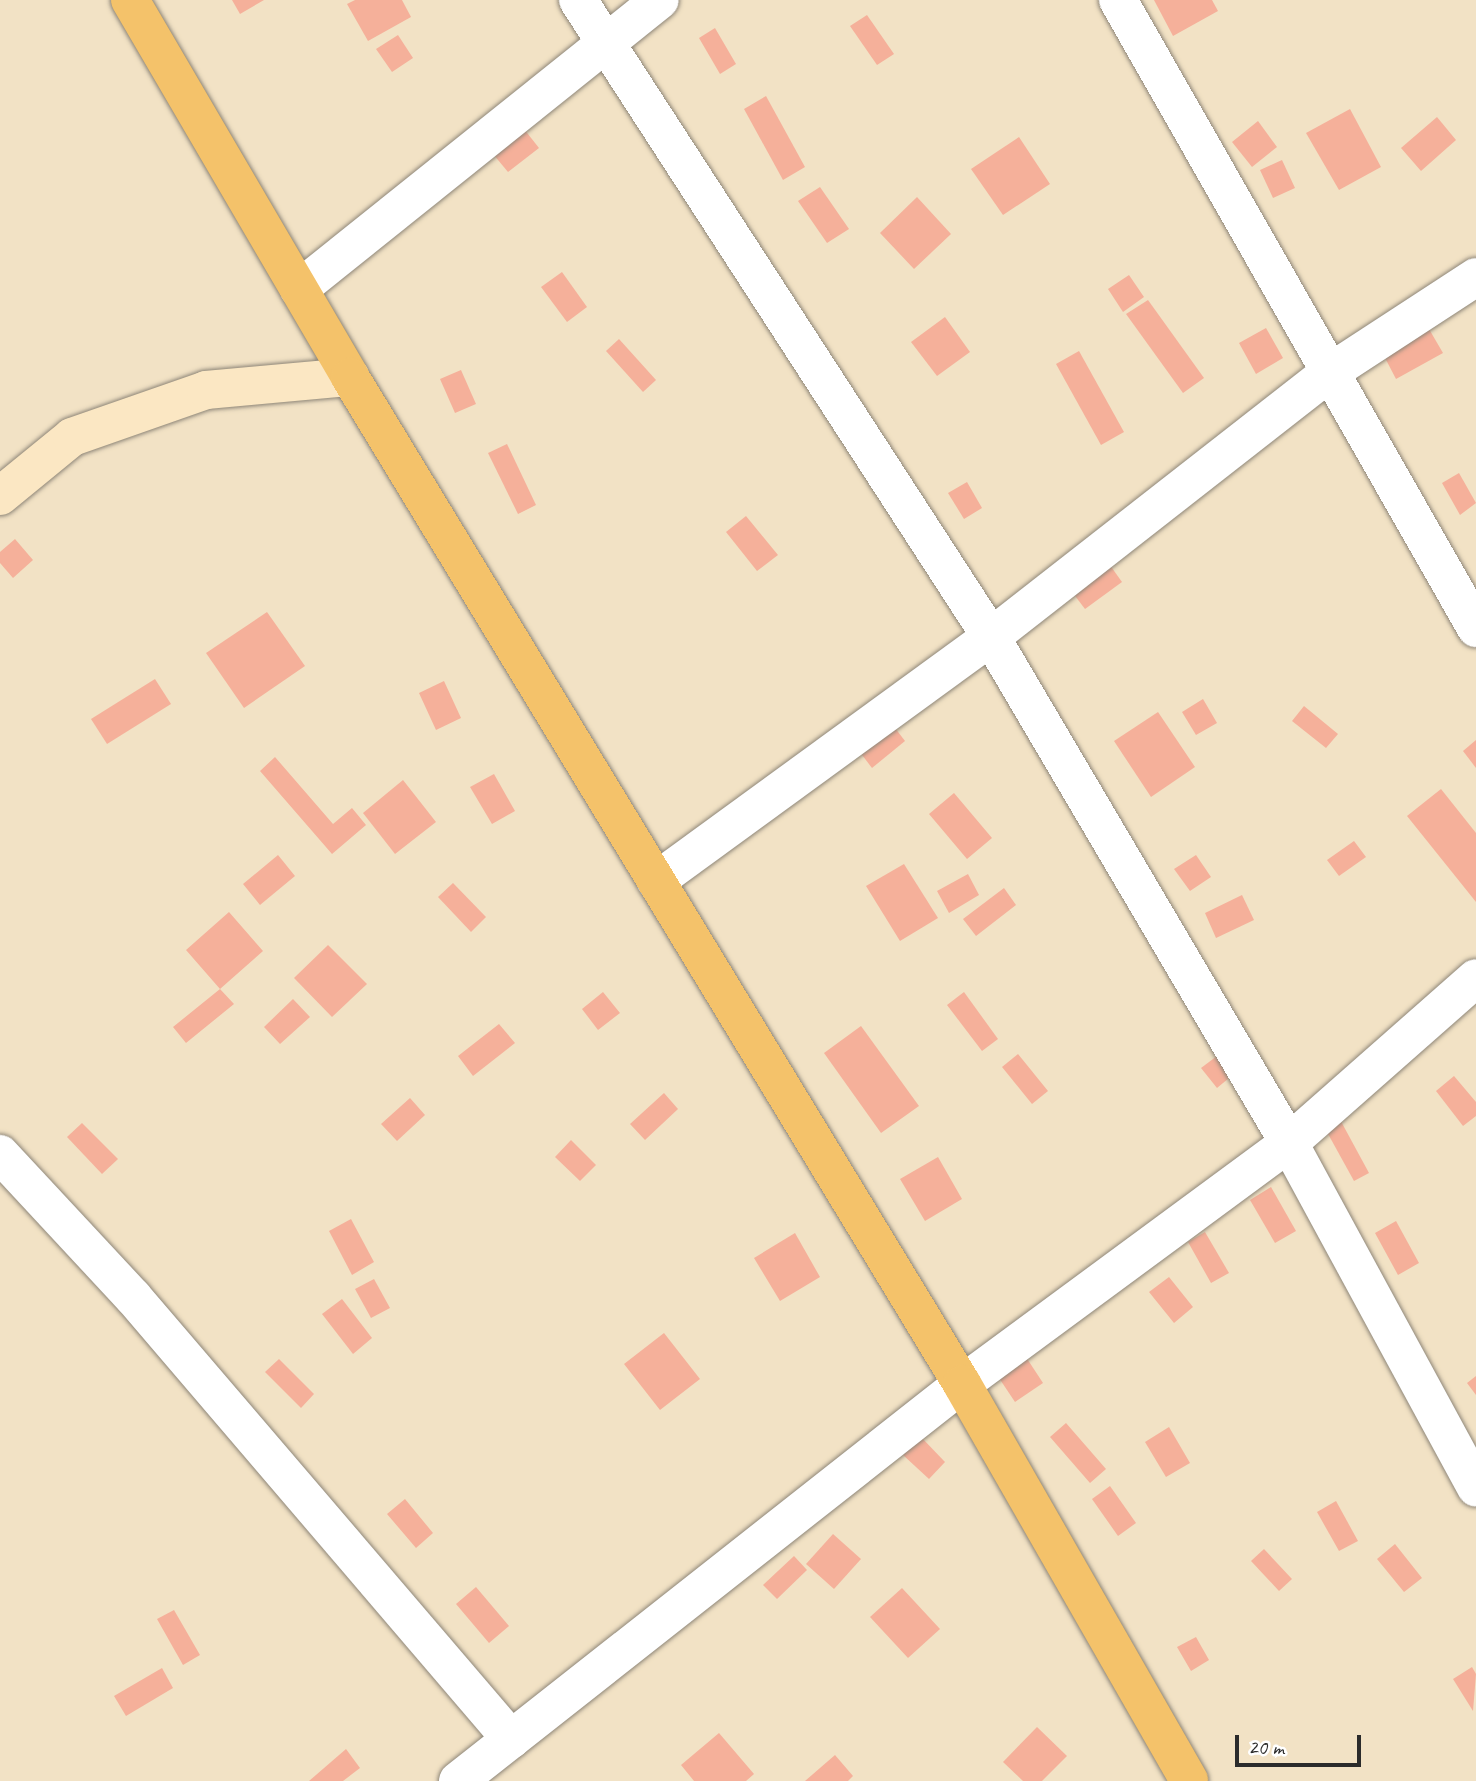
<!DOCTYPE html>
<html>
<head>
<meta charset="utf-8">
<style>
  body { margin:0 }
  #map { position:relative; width:1476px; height:1781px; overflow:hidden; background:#f2e2c5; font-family:Caveat,sans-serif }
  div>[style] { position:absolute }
  .building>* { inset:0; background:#f5b09a }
  .roads { filter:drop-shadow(0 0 2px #8e8678) drop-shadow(0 0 2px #8e8678) }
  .street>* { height:38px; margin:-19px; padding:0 19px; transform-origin:19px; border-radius:19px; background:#fff }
  .secondary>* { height:38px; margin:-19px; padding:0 19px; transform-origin:19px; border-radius:19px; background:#fbe7c3 }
  .primary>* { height:38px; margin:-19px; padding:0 19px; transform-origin:19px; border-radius:19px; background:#f4c26a }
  span { translate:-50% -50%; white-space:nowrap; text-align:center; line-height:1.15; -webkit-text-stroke:7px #fff; paint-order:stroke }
  .scale { position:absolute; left:1235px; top:1735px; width:126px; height:32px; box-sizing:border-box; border:4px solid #2b2b2b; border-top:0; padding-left:9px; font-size:21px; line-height:24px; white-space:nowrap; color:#2b2b2b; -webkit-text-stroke:5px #fff; paint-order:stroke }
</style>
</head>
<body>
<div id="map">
  <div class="building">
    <i style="clip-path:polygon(232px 0,264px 0,240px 14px)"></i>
    <i style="clip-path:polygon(355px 0,402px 0,411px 17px,368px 41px,347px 4px)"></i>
    <i style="clip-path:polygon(1154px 0,1212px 0,1218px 11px,1173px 36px)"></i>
    <i style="clip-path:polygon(867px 15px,894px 54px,877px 65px,850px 26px)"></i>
    <i style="clip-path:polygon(715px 28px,736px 64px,720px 74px,699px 38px)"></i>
    <i style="clip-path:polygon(398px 35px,413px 58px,392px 72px,376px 49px)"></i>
    <i style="clip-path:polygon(766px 96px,805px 167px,783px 180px,744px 109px)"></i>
    <i style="clip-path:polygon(1350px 109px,1381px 167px,1339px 190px,1306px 133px)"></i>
    <i style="clip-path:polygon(1437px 117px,1456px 140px,1421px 171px,1401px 148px)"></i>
    <i style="clip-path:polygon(1258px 121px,1277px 147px,1252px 167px,1232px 142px)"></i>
    <i style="clip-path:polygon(524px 129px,539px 148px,508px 172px,493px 154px)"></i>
    <i style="clip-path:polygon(1019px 137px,1050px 184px,1003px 215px,971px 169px)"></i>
    <i style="clip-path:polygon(1282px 160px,1295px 188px,1273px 198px,1260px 170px)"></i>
    <i style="clip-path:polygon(820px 187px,849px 229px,827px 243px,798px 201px)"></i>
    <i style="clip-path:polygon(917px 197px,951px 234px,914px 269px,880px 233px)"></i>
    <i style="clip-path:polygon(562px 272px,587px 307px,567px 322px,541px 287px)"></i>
    <i style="clip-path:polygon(1129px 275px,1144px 297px,1123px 312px,1108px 289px)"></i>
    <i style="clip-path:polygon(1148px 300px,1204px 378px,1183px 393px,1126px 314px)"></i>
    <i style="clip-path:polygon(945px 317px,970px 352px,937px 376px,911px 342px)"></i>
    <i style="clip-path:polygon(1266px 328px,1283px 358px,1256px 374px,1239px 343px)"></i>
    <i style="clip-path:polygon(1429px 329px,1443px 353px,1396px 379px,1383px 354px)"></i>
    <i style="clip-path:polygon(619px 339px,656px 380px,643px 392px,606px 351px)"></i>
    <i style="clip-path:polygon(1079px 351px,1124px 432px,1101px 445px,1056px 364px)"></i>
    <i style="clip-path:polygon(461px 370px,476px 404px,455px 413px,440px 379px)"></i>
    <i style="clip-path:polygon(507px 444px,536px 505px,518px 514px,488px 453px)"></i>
    <i style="clip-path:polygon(1459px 473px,1476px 503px,1460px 515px,1442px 483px)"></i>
    <i style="clip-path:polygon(967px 482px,982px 508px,964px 519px,948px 493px)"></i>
    <i style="clip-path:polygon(746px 516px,778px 555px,757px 571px,726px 532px)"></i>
    <i style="clip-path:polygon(15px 539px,33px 560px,13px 578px,0 563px,0 552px)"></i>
    <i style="clip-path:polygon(1107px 561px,1122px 582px,1085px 609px,1069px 588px)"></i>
    <i style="clip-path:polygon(267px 612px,305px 666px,244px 708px,206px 653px)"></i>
    <i style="clip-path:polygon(155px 679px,171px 704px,107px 744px,91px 719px)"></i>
    <i style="clip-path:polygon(444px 681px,461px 718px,436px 730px,419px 693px)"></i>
    <i style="clip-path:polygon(1203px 699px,1217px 723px,1196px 735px,1182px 712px)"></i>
    <i style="clip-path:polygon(1304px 706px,1338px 734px,1326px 748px,1292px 721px)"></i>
    <i style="clip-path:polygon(1158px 712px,1195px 767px,1151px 797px,1114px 741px)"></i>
    <i style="clip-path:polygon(892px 724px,905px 741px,872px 768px,859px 751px)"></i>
    <i style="clip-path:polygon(1476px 740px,1476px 768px,1463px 751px)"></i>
    <i style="clip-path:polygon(275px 757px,333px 824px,352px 808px,366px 825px,332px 854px,260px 771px)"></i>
    <i style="clip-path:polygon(494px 774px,515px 811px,492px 824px,470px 787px)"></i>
    <i style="clip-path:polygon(403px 780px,436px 822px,395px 854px,363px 813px)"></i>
    <i style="clip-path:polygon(1441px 789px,1476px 833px,1476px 902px,1407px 816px)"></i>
    <i style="clip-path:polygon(954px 793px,992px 838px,967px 859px,929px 814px)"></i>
    <i style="clip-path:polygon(1354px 841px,1366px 857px,1339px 876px,1327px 860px)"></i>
    <i style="clip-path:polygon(278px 855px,295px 876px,260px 905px,243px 884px)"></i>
    <i style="clip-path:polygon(1196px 855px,1211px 877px,1190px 891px,1174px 869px)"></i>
    <i style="clip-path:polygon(904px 864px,938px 918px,900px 941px,866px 886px)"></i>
    <i style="clip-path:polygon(968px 874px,979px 895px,949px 913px,937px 891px)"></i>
    <i style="clip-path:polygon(453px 883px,486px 917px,471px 932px,438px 897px)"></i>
    <i style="clip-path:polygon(1004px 888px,1016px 905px,976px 936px,963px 919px)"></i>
    <i style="clip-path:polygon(1242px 895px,1254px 920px,1216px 938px,1205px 913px)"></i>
    <i style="clip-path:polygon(229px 912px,263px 951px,220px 989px,234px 1004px,186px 1043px,173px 1027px,220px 989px,186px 950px)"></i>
    <i style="clip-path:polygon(328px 945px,367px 984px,332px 1017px,294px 978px)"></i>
    <i style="clip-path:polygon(603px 992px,620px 1013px,598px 1030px,582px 1009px)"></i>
    <i style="clip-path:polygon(964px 992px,998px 1039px,982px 1051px,947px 1005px)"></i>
    <i style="clip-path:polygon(293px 999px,310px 1017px,280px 1044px,264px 1027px)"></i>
    <i style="clip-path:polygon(499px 1024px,515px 1043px,473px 1076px,458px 1056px)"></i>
    <i style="clip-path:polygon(861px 1026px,919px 1106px,881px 1133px,824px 1053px)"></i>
    <i style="clip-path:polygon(1225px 1050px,1240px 1069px,1217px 1088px,1201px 1068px)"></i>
    <i style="clip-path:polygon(1018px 1054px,1048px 1091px,1032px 1104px,1002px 1067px)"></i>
    <i style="clip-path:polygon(1454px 1076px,1476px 1102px,1476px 1116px,1463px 1126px,1436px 1091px)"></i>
    <i style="clip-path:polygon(664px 1093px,678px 1109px,645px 1140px,630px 1124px)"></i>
    <i style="clip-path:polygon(410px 1098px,425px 1115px,397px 1141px,381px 1124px)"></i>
    <i style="clip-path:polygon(1337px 1114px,1369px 1173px,1354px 1181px,1322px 1123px)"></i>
    <i style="clip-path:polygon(82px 1123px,118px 1159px,102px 1174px,67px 1137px)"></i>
    <i style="clip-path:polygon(571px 1140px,596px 1165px,580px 1181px,555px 1157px)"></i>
    <i style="clip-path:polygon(938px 1157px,962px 1199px,925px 1221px,900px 1179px)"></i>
    <i style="clip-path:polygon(1271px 1187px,1296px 1231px,1275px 1243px,1250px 1200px)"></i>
    <i style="clip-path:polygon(351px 1219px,374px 1262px,352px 1275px,329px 1231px)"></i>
    <i style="clip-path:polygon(1396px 1221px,1419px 1263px,1398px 1275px,1375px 1233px)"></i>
    <i style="clip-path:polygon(1205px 1232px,1229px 1273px,1211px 1283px,1188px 1242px)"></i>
    <i style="clip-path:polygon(795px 1233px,820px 1277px,780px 1301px,754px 1258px)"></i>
    <i style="clip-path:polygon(1169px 1277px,1193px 1307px,1174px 1323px,1149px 1292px)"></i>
    <i style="clip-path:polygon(374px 1279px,390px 1308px,371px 1318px,355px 1289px)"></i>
    <i style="clip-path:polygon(342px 1299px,372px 1338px,353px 1354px,322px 1314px)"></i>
    <i style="clip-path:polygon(664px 1333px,700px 1379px,660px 1410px,624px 1364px)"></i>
    <i style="clip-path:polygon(1024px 1354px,1043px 1383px,1015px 1402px,995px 1372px)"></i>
    <i style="clip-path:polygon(279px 1359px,314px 1394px,301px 1408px,265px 1372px)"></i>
    <i style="clip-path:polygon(1476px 1376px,1476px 1395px,1467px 1383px)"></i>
    <i style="clip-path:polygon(1066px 1423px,1106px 1469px,1090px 1483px,1050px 1437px)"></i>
    <i style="clip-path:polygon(1169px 1427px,1190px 1463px,1166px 1477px,1145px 1442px)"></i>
    <i style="clip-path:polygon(921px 1437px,945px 1462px,929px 1479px,903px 1455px)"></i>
    <i style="clip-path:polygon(1110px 1486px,1136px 1523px,1118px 1536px,1092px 1499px)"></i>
    <i style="clip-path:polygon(405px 1499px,433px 1533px,416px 1548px,387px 1514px)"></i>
    <i style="clip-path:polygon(1336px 1501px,1358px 1541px,1339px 1551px,1317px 1512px)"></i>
    <i style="clip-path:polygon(833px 1534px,861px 1559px,834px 1589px,806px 1564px)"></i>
    <i style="clip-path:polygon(1395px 1544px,1422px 1578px,1404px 1592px,1377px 1559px)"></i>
    <i style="clip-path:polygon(1264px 1549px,1292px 1579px,1279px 1591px,1251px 1561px)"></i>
    <i style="clip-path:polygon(794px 1556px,807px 1570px,777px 1599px,763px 1585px)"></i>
    <i style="clip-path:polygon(476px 1587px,509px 1626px,489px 1643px,456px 1604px)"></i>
    <i style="clip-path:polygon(902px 1588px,940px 1629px,908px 1658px,870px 1617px)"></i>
    <i style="clip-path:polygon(174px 1610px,200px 1655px,183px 1665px,157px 1619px)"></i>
    <i style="clip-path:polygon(1196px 1637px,1209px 1660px,1191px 1671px,1177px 1647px)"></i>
    <i style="clip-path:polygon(1472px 1667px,1476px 1674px,1473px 1711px,1453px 1679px)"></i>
    <i style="clip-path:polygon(162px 1668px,173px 1688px,126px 1716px,114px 1696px)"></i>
    <i style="clip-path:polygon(1037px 1727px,1067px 1756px,1042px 1781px,1023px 1781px,1003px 1762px)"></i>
    <i style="clip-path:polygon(719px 1733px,754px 1774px,746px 1781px,694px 1781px,681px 1765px)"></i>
    <i style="clip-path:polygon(346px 1749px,360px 1768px,343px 1781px,309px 1781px)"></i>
    <i style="clip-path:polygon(835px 1755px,853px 1776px,848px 1781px,805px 1781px)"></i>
  </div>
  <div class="roads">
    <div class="street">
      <i style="left:578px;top:0;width:759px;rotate:57.04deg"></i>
      <i style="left:991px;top:637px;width:587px;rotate:59.5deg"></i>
      <i style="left:1289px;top:1143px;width:392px;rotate:61.5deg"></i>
      <i style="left:1118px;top:0;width:723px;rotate:60.31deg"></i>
      <i style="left:299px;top:289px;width:462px;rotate:-38.7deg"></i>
      <i style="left:656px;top:881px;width:414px;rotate:-36.1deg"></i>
      <i style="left:991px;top:637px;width:432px;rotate:-38deg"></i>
      <i style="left:1332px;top:371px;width:172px;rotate:-33.1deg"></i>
      <i style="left:0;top:1154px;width:195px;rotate:47.1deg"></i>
      <i style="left:133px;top:1297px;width:582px;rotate:49.46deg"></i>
      <i style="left:458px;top:1781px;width:642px;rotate:-38.23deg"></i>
      <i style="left:962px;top:1384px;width:406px;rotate:-36.4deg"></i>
      <i style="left:1289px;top:1143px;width:249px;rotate:-41.4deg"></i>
    </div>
    <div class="secondary">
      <i style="left:0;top:496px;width:93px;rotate:-39.3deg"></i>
      <i style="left:72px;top:437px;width:142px;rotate:-19.3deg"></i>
      <i style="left:206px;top:390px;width:145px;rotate:-5.2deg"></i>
    </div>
    <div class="primary">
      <i style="left:130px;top:0;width:436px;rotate:59.7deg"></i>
      <i style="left:350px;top:377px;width:1178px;rotate:58.71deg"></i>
      <i style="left:962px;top:1384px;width:457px;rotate:60.2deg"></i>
    </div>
  </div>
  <div class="scale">20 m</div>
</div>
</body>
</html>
